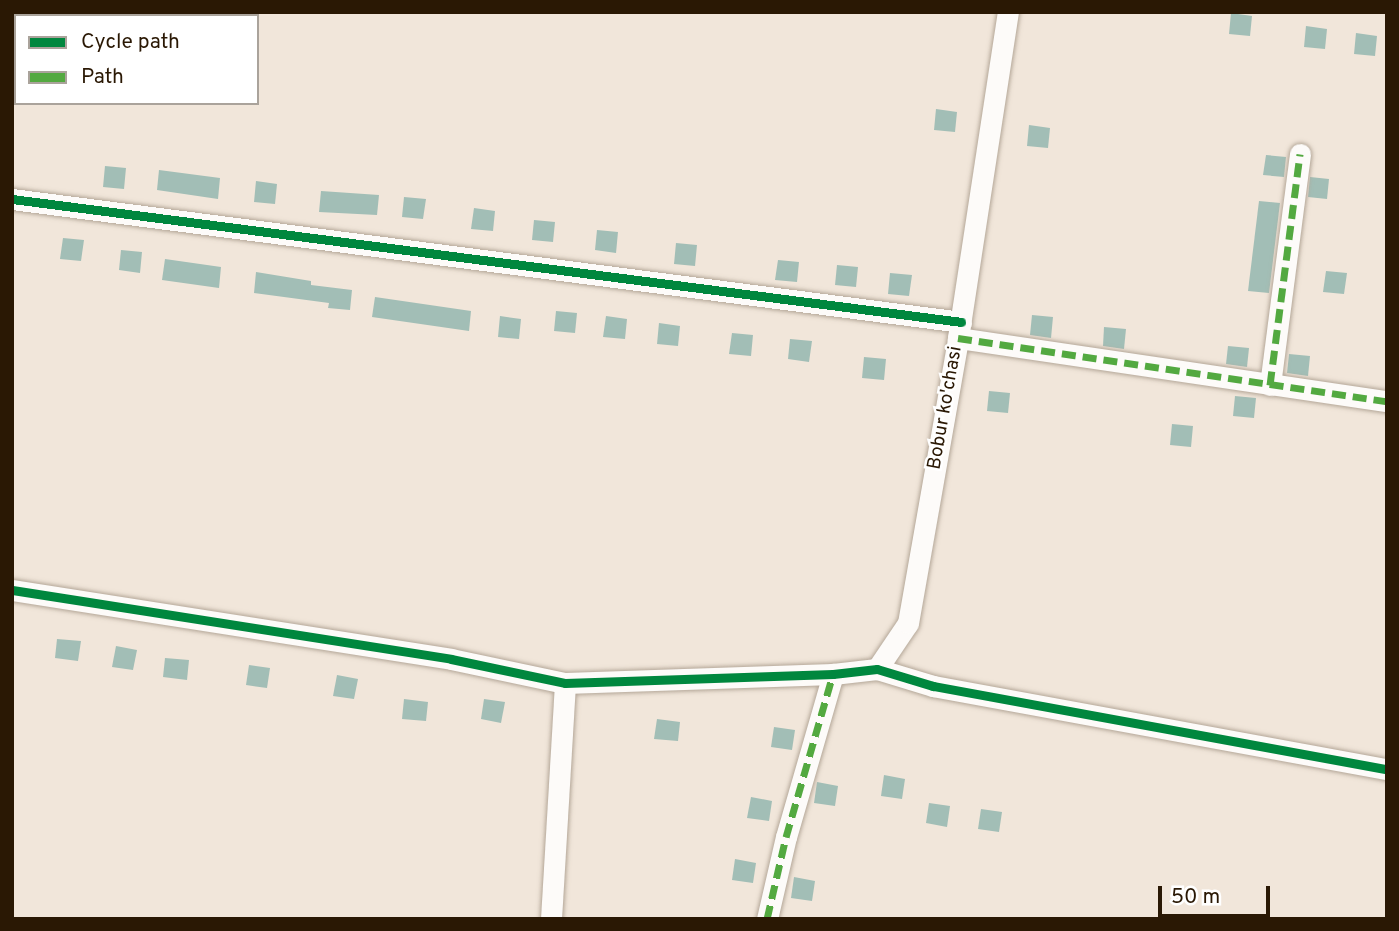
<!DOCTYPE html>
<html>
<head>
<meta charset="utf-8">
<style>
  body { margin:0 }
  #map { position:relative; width:1399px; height:931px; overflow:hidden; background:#f1e6da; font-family:Overpass,sans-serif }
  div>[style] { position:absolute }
  .building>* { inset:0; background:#a2beb6 }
  .roads { filter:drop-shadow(0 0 2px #b4a798) drop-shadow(0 0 2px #b4a798) }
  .minor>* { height:21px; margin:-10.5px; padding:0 10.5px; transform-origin:10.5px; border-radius:10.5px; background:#fdfbf9 }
  .quiet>* { height:7px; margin-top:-3.5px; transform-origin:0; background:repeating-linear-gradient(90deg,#53a940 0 14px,transparent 0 21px) }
  .cycleway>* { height:9px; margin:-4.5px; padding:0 4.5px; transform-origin:4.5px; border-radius:4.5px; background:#00873e }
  span { translate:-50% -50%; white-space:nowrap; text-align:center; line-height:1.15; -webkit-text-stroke:5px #fff; paint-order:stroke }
  .street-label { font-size:19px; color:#2a1804 }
  .frame { position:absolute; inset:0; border:14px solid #2a1804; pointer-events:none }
  .legend { position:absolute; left:14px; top:14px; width:245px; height:91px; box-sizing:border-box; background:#fff; border:2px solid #aaa39b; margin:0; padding:9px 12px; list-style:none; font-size:21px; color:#2a1804 }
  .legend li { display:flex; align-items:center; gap:14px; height:35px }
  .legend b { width:35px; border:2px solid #aaa39b }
  .scale { position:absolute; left:1158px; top:886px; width:112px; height:32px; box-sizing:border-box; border:4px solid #2a1804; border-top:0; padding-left:9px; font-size:21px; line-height:24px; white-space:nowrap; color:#2a1804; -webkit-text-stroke:5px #fff; paint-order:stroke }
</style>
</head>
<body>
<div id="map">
  <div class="building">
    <i style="clip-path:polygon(1231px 13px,1252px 16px,1250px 36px,1229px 34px)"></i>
    <i style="clip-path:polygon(1306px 26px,1327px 29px,1325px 49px,1304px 47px)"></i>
    <i style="clip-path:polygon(1356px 33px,1377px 36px,1375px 56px,1354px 54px)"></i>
    <i style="clip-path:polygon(936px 109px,957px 112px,955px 132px,934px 130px)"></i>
    <i style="clip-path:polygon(1029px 125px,1050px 128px,1048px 148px,1027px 146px)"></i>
    <i style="clip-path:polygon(1266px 155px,1286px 157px,1284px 177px,1263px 175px)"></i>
    <i style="clip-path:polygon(105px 166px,126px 168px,124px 189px,103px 187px)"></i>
    <i style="clip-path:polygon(159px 170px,220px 178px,218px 199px,157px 190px)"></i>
    <i style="clip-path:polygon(1310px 177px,1329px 179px,1327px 199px,1308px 197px)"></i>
    <i style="clip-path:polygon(256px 181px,277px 184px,275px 204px,254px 202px)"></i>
    <i style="clip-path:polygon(321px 191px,379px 195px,377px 215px,319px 212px)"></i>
    <i style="clip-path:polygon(404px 197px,426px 199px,423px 219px,402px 217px)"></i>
    <i style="clip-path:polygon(1259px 201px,1280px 203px,1269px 293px,1248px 291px)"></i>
    <i style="clip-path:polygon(474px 208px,495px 211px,493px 231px,471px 229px)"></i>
    <i style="clip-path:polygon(534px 220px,555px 222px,553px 242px,532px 240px)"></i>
    <i style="clip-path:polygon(597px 230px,618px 232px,616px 253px,595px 250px)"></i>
    <i style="clip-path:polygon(63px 238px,84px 240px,81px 261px,60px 259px)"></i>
    <i style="clip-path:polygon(676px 243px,697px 245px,695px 266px,674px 264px)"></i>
    <i style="clip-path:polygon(121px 250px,142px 252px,140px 273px,119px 270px)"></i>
    <i style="clip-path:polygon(165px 259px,221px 267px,219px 288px,162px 280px)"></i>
    <i style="clip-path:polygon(778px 260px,799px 262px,797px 282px,775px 280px)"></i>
    <i style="clip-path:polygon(837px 265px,858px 267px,856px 287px,835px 285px)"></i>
    <i style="clip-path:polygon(1326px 271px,1347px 273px,1344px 294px,1323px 292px)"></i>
    <i style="clip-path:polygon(256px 272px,311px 281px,311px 285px,352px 290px,350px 310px,328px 308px,329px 303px,254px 293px)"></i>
    <i style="clip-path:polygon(890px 273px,912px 275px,909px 296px,888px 294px)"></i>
    <i style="clip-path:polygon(375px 297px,471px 311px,469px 331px,372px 317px)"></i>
    <i style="clip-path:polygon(556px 311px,577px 313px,575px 333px,554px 331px)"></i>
    <i style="clip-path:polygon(1032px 315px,1053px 317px,1051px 338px,1030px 335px)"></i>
    <i style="clip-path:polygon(500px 316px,521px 319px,519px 339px,498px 337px)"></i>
    <i style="clip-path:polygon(606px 316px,627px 319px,625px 339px,603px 337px)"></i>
    <i style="clip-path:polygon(659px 323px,680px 326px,678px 346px,657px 344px)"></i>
    <i style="clip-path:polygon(1104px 327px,1126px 329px,1124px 349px,1103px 346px)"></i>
    <i style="clip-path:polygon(732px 333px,753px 335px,751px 356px,729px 354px)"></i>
    <i style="clip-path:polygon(790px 339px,812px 341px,809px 362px,788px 359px)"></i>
    <i style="clip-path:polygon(1228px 346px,1249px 348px,1247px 367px,1226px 364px)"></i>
    <i style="clip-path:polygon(1289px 354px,1310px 356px,1308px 376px,1287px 373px)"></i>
    <i style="clip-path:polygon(864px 357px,886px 359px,884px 380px,862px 378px)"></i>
    <i style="clip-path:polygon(989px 391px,1010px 393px,1008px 413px,987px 411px)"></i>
    <i style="clip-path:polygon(1235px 396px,1256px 398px,1254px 418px,1233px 416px)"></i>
    <i style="clip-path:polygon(1172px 424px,1193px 426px,1191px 447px,1170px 445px)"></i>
    <i style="clip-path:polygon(57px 639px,81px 641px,78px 661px,55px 658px)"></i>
    <i style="clip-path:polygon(116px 646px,137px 650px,133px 670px,112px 667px)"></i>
    <i style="clip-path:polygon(165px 658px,189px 660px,187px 680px,163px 677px)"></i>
    <i style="clip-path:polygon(249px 665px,270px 668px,267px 688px,246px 685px)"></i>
    <i style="clip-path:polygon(337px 675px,358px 679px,354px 699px,333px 696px)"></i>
    <i style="clip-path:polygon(404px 699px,428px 702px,426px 721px,402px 719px)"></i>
    <i style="clip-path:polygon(484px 699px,505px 702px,501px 723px,481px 719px)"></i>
    <i style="clip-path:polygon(657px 719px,680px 722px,678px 741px,654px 739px)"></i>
    <i style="clip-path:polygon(774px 727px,795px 730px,792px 750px,771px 747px)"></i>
    <i style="clip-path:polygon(884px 775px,905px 779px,902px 799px,881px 796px)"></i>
    <i style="clip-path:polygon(817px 782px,838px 786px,835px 806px,814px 803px)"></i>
    <i style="clip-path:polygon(751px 797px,772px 801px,769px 821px,747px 818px)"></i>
    <i style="clip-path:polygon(929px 803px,950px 806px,947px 827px,926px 823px)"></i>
    <i style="clip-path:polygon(981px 809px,1002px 812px,999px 832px,978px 829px)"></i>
    <i style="clip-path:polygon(735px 859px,756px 863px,753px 883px,732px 880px)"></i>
    <i style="clip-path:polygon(794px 877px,815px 881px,812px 901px,791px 898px)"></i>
  </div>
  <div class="roads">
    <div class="minor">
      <i style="left:12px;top:199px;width:957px;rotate:7.38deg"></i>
      <i style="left:958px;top:338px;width:434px;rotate:8.4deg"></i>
      <i style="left:1270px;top:385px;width:233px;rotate:-82.6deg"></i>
      <i style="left:12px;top:590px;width:444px;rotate:8.9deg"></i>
      <i style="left:451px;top:659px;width:116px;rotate:11.9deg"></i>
      <i style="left:565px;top:683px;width:268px;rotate:-1.9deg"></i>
      <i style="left:833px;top:674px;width:44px;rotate:-6.5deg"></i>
      <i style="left:877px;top:669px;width:59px;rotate:16.9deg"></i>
      <i style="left:933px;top:686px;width:462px;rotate:10.4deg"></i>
      <i style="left:877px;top:669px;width:55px;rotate:-56deg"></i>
      <i style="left:908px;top:623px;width:289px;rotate:-80deg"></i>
      <i style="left:958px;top:338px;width:330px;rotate:-81.3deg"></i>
      <i style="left:551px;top:919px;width:236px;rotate:-86.6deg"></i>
      <i style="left:767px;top:919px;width:84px;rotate:-77deg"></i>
      <i style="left:786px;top:837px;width:170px;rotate:-73.9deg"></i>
    </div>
  </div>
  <div class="quiet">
    <i style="left:958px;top:338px;width:434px;rotate:8.4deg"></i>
    <i style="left:1270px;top:385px;width:233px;rotate:-82.6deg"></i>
    <i style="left:767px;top:919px;width:84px;rotate:-77deg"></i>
    <i style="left:786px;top:837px;width:170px;rotate:-73.9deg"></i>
  </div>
  <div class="cycleway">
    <i style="left:12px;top:199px;width:957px;rotate:7.38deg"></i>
    <i style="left:12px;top:590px;width:444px;rotate:8.9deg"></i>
    <i style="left:451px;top:659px;width:116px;rotate:11.9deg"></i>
    <i style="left:565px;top:683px;width:268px;rotate:-1.9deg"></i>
    <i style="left:833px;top:674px;width:44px;rotate:-6.5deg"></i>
    <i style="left:877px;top:669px;width:59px;rotate:16.9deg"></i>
    <i style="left:933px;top:686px;width:462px;rotate:10.4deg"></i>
  </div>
  <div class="street-label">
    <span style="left:946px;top:408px;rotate:-80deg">Bobur ko'chasi</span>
  </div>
  <div class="frame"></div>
  <ul class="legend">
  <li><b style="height:9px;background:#00873e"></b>Cycle path</li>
  <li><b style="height:9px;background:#53a940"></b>Path</li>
  </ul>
  <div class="scale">50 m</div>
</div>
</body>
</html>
